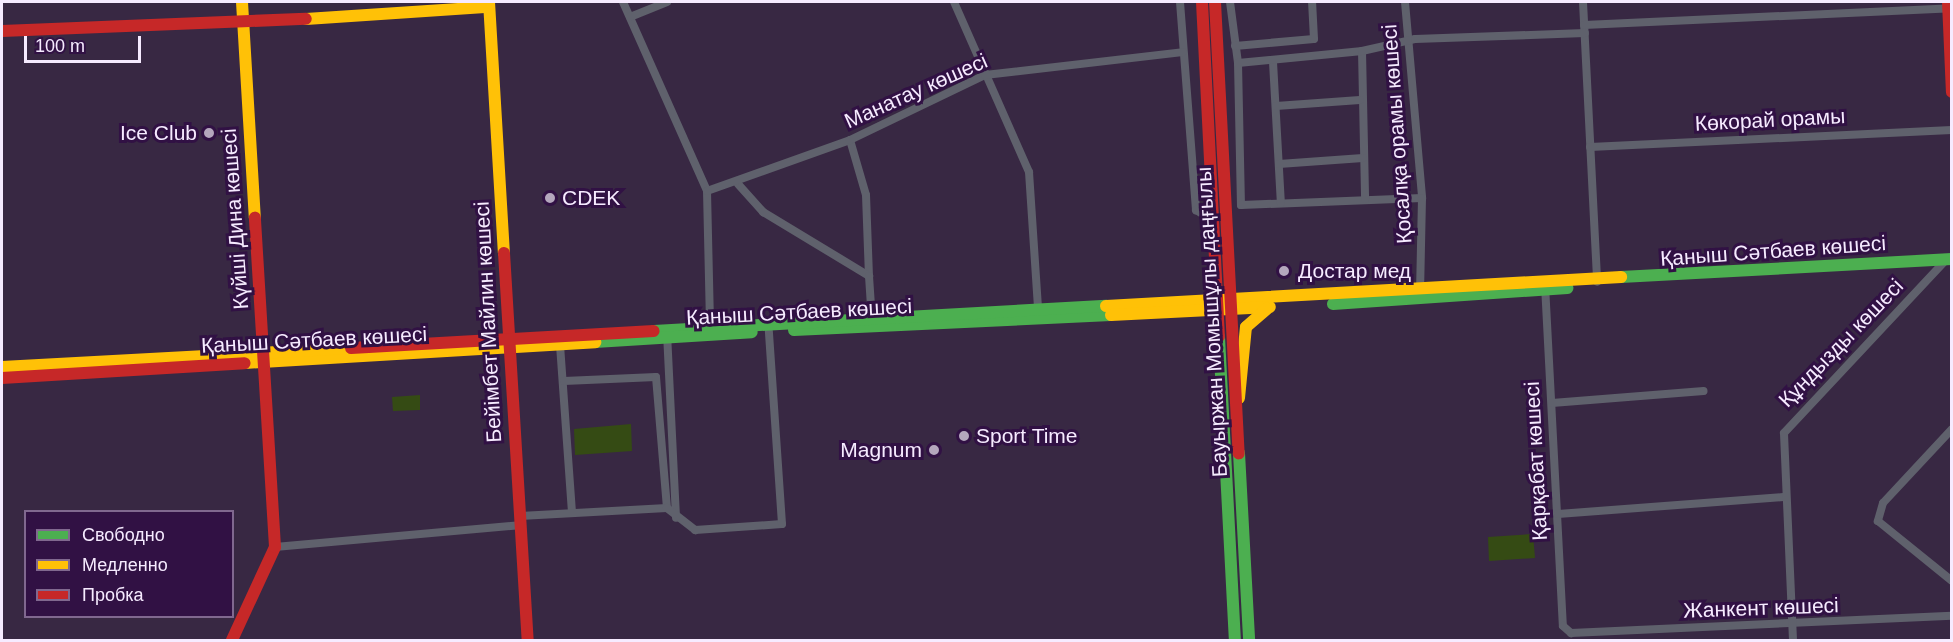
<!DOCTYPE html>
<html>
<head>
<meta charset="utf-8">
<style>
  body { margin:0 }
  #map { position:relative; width:1953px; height:642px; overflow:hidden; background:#382843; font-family:Arial,sans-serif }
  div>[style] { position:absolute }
  .green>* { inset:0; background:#354b14 }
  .street>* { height:8px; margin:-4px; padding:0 4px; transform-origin:4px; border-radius:4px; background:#5f616c }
  .fast>* { height:12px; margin:-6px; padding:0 6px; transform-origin:6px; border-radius:6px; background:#4caf50 }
  .slow>* { height:12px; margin:-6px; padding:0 6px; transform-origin:6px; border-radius:6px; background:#ffc107 }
  .jam>* { height:12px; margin:-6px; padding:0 6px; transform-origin:6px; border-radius:6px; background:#c62828 }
  .dots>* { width:16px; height:16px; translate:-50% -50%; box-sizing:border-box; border:3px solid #311144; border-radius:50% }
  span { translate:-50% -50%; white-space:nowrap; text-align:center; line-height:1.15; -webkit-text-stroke:6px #311144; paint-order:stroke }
  .street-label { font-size:21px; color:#f6ebff }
  .poi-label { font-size:21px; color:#f6ebff }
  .right { translate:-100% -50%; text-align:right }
  .left { translate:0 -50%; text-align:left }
  .frame { position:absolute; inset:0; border:3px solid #f6ebff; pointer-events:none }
  .legend { position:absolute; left:24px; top:510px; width:210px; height:108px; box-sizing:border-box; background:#311144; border:2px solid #80688f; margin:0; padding:8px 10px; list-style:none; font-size:18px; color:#f6ebff }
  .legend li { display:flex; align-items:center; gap:12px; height:30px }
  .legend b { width:30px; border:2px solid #80688f }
  .scale { position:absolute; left:24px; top:36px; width:117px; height:27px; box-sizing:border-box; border:3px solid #f6ebff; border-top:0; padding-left:8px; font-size:18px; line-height:21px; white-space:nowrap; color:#f6ebff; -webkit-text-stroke:4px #311144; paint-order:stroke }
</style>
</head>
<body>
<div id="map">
  <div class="green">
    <i style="clip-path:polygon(420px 395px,420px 410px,393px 411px,392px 397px)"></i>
    <i style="clip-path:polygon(631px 424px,632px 451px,575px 455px,574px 429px)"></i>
    <i style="clip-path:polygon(1533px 534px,1535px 558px,1489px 561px,1488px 537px)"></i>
  </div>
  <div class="street">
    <i style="left:623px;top:2px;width:207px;rotate:66deg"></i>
    <i style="left:707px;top:191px;width:135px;rotate:88.7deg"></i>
    <i style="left:954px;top:2px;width:186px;rotate:66.2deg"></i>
    <i style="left:1029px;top:172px;width:137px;rotate:86.2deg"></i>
    <i style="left:1180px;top:2px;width:209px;rotate:85.6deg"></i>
    <i style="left:1196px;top:210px;width:17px;rotate:33deg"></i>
    <i style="left:1230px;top:2px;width:62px;rotate:82.5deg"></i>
    <i style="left:1238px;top:63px;width:142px;rotate:88.8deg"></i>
    <i style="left:1241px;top:205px;width:181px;rotate:-2.2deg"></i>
    <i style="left:1405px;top:2px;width:197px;rotate:85deg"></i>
    <i style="left:1422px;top:198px;width:93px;rotate:91.2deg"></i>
    <i style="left:1583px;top:2px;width:280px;rotate:87.1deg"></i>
    <i style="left:630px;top:17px;width:40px;rotate:-22deg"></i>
    <i style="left:1584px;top:25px;width:368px;rotate:-2.6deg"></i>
    <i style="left:1235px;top:46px;width:79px;rotate:-5.1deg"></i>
    <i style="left:1314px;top:39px;width:37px;rotate:-93deg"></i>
    <i style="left:1362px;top:51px;width:148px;rotate:88.8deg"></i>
    <i style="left:1273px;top:62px;width:141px;rotate:86.8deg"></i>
    <i style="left:1238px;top:63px;width:125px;rotate:-5.5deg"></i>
    <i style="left:1362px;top:51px;width:54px;rotate:-12.8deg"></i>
    <i style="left:1415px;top:39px;width:170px;rotate:-2deg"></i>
    <i style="left:1276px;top:106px;width:84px;rotate:-4.1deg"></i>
    <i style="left:850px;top:140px;width:57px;rotate:73.8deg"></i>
    <i style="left:866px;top:195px;width:81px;rotate:87.9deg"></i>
    <i style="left:1590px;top:147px;width:362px;rotate:-2.7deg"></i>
    <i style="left:1279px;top:164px;width:84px;rotate:-4.1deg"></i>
    <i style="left:738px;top:184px;width:38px;rotate:48deg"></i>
    <i style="left:763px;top:212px;width:124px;rotate:31.1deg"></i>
    <i style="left:869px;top:276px;width:45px;rotate:86.2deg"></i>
    <i style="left:707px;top:191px;width:152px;rotate:-19.6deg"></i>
    <i style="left:850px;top:140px;width:150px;rotate:-25.7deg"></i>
    <i style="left:985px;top:75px;width:199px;rotate:-6.6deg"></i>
    <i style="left:1545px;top:285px;width:341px;rotate:87deg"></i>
    <i style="left:1563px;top:626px;width:11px;rotate:41deg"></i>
    <i style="left:1571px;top:633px;width:381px;rotate:-2.6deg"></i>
    <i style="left:667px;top:333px;width:185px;rotate:87.2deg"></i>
    <i style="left:560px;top:345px;width:168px;rotate:85.9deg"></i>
    <i style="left:564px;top:381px;width:92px;rotate:-2.5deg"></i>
    <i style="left:656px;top:377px;width:131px;rotate:85.2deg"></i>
    <i style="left:1552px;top:403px;width:152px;rotate:-4.5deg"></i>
    <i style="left:1952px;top:429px;width:101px;rotate:133deg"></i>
    <i style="left:1883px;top:503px;width:19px;rotate:106deg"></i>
    <i style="left:1878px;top:521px;width:95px;rotate:39deg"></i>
    <i style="left:1558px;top:514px;width:226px;rotate:-4.3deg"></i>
    <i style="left:520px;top:516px;width:147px;rotate:-3.1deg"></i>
    <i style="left:667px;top:508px;width:36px;rotate:38deg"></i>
    <i style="left:695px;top:530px;width:87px;rotate:-3.9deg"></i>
    <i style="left:782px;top:524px;width:193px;rotate:-93.9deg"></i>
    <i style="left:275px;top:547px;width:248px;rotate:-5.1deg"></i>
    <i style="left:1793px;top:640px;width:207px;rotate:-92.5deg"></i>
    <i style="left:1784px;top:433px;width:237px;rotate:-46.9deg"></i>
  </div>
  <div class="fast">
    <i style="left:1621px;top:277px;width:331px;rotate:-3.1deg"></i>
    <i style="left:1333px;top:304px;width:235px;rotate:-3.9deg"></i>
    <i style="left:794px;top:330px;width:317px;rotate:-2.7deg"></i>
    <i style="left:654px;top:331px;width:453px;rotate:-3.2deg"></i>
    <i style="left:1219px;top:337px;width:303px;rotate:87deg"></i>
    <i style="left:595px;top:342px;width:157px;rotate:-3.6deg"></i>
    <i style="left:1239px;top:453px;width:187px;rotate:86.9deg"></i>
  </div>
  <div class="slow">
    <i style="left:242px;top:2px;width:216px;rotate:86.6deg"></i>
    <i style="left:489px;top:2px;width:251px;rotate:86.6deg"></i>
    <i style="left:306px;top:19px;width:183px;rotate:-3.8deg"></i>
    <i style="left:1106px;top:306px;width:516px;rotate:-3.22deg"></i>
    <i style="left:1111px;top:315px;width:159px;rotate:-2.9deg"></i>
    <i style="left:245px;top:363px;width:351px;rotate:-3.4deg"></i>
    <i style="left:2px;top:367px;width:350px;rotate:-3.1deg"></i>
    <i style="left:1239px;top:398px;width:71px;rotate:-84.4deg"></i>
    <i style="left:1246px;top:327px;width:28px;rotate:-41deg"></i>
  </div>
  <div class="jam">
    <i style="left:1202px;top:2px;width:335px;rotate:87.1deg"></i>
    <i style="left:1215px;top:2px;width:452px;rotate:87deg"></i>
    <i style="left:1948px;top:2px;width:90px;rotate:87.5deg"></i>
    <i style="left:2px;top:31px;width:304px;rotate:-2.3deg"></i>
    <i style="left:504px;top:253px;width:388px;rotate:86.5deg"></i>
    <i style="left:351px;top:348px;width:303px;rotate:-3.2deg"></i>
    <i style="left:2px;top:378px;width:243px;rotate:-3.5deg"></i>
    <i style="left:232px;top:640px;width:102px;rotate:-65.2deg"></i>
    <i style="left:275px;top:547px;width:330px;rotate:-93.5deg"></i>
  </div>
  <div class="dots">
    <i style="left:209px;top:133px;background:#b4a7bd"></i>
    <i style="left:550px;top:198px;background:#b4a7bd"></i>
    <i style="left:1284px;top:271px;background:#b4a7bd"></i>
    <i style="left:964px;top:436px;background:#b4a7bd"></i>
    <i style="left:934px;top:450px;background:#b4a7bd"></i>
  </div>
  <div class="street-label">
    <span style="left:916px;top:91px;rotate:-24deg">Манатау көшесі</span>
    <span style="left:1770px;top:120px;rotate:-3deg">Көкорай орамы</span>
    <span style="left:1397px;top:134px;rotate:-94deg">Қосалқа орамы көшесі</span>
    <span style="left:235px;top:219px;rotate:-94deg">Күйші Дина көшесі</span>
    <span style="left:1773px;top:251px;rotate:-4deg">Қаныш Сәтбаев көшесі</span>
    <span style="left:799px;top:312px;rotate:-3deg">Қаныш Сәтбаев көшесі</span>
    <span style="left:488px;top:322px;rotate:-93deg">Бейімбет Майлин көшесі</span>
    <span style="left:1212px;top:322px;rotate:-93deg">Бауыржан Момышұлы даңғылы</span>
    <span style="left:314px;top:340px;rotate:-3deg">Қаныш Сәтбаев көшесі</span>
    <span style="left:1841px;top:343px;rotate:-46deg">Құндызды көшесі</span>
    <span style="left:1536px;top:461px;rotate:-93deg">Қарқабат көшесі</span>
    <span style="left:1761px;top:608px;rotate:-2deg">Жанкент көшесі</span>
  </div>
  <div class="poi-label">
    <span class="right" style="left:197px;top:133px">Ice Club</span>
    <span class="left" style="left:562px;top:198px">CDEK</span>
    <span class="left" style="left:1298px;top:271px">Достар мед</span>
    <span class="left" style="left:976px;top:436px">Sport Time</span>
    <span class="right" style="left:922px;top:450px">Magnum</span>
  </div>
  <div class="frame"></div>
  <ul class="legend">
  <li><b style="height:8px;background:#4caf50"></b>Свободно</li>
  <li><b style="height:8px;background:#ffc107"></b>Медленно</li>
  <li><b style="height:8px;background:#c62828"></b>Пробка</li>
  </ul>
  <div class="scale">100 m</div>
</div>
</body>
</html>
